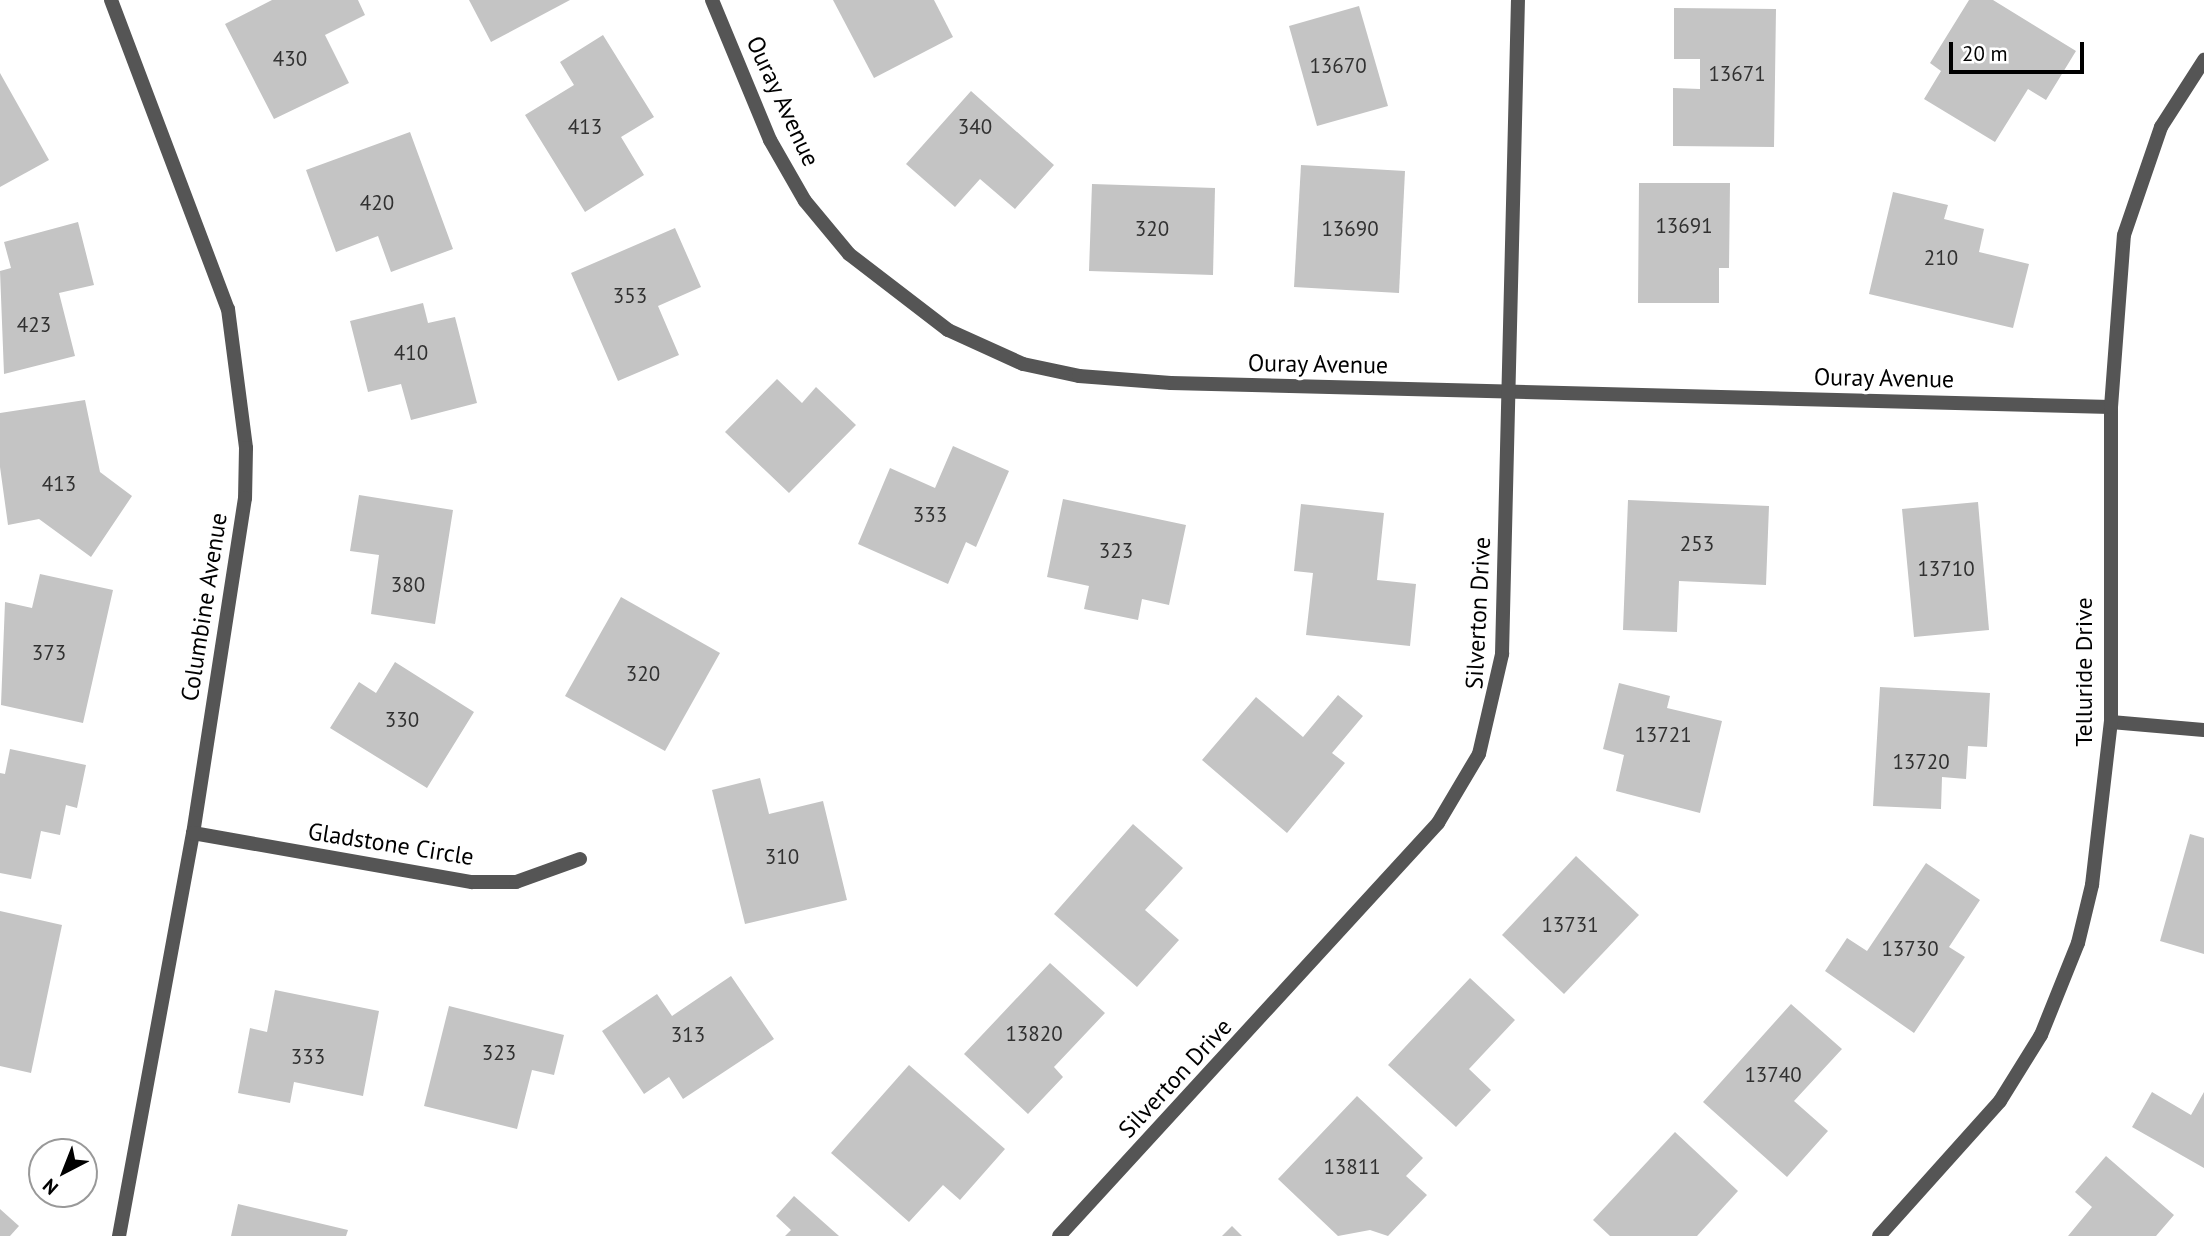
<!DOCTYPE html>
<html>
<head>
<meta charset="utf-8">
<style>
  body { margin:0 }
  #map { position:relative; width:2204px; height:1236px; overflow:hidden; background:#fff; font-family:"PT Sans",sans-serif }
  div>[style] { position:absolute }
  .building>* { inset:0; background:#c4c4c4 }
  .minor>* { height:14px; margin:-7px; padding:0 7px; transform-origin:7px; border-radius:7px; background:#555 }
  span { translate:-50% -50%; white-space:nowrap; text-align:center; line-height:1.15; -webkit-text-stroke:7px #fff; paint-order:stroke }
  .number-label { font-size:21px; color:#313131 }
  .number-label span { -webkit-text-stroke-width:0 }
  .street-label { font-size:24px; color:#000 }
  .north { position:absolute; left:28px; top:1138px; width:70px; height:70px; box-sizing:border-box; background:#fff; border:2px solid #999; border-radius:50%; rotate:222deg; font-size:19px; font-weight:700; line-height:28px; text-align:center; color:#000 }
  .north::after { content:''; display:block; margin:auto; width:24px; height:32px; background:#000; clip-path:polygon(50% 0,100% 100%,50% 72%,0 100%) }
  .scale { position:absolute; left:1949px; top:42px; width:135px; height:32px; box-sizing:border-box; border:4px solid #000; border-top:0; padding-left:9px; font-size:21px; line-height:24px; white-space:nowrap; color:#000; -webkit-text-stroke:5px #fff; paint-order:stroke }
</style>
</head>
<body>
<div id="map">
  <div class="building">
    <i style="clip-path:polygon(272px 0,358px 0,365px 15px,325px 35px,349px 83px,274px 119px,225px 24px)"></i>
    <i style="clip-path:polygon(469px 0,570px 0,491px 42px)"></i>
    <i style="clip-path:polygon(833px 0,934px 0,953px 37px,874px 78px)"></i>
    <i style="clip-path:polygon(1969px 0,1993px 0,2076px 51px,2046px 100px,2028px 89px,1995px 142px,1924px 99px,1941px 71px,1930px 63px)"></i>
    <i style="clip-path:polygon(1359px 6px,1388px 106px,1317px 126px,1289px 26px)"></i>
    <i style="clip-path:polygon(1674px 8px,1776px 9px,1774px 147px,1673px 146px,1673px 88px,1700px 89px,1700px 59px,1674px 59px)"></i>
    <i style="clip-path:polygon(603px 35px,654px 117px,621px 137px,644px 175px,585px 212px,525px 115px,574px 85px,560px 62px)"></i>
    <i style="clip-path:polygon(0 73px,49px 160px,0 187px)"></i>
    <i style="clip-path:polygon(971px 91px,1054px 165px,1015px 209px,980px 179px,955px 207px,906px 164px)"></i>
    <i style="clip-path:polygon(410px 132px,453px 249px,391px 272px,378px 236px,336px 252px,306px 170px)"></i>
    <i style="clip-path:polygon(1301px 165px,1405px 171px,1399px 293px,1294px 287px)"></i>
    <i style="clip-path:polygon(1639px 183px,1730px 183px,1729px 268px,1719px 268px,1719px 303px,1638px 303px)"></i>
    <i style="clip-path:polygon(1092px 184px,1215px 188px,1213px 275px,1089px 271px)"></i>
    <i style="clip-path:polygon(1893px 192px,1948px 205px,1944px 219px,1984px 229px,1979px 252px,2029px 264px,2013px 328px,1869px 294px)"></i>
    <i style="clip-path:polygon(78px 222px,94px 285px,59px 293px,75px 356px,4px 374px,0 271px,11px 268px,4px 242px)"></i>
    <i style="clip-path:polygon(675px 228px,701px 287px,658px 306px,679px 355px,618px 381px,571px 273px)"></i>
    <i style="clip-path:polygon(423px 303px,428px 323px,455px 317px,477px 403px,411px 420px,401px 384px,368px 392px,350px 321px)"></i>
    <i style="clip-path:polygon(777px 379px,802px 403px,816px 387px,856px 425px,789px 493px,725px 432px)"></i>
    <i style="clip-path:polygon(85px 400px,100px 472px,132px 496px,91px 557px,39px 519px,8px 525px,0 467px,0 413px)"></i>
    <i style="clip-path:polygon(953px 446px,1009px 471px,976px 547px,966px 542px,948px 584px,858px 544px,890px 468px,935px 488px)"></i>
    <i style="clip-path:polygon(359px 495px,453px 510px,435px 624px,371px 614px,379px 555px,350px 551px)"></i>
    <i style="clip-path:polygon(1063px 499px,1186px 525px,1169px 605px,1142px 599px,1138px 620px,1084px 609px,1089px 586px,1047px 577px)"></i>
    <i style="clip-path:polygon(1628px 500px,1769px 506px,1766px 585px,1679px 581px,1677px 632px,1623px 630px)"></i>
    <i style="clip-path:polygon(1978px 502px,1989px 630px,1914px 637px,1902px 509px)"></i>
    <i style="clip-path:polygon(1301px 504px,1384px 513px,1377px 580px,1416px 584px,1410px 646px,1306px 635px,1313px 573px,1294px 571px)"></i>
    <i style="clip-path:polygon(40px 574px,113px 590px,83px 723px,1px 705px,5px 602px,32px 608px)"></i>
    <i style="clip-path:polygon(621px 597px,720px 653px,665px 751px,565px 696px)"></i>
    <i style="clip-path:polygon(395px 662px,474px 712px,427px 788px,330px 728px,359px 682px,376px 693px)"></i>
    <i style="clip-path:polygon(1619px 683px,1670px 696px,1667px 708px,1722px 721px,1700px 813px,1616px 791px,1624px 755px,1603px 749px)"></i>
    <i style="clip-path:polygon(1880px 687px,1990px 693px,1987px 747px,1968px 746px,1966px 779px,1942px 777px,1941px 809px,1873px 806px)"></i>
    <i style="clip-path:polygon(1338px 695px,1363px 716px,1332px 753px,1345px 763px,1287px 833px,1202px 760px,1256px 697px,1303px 737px)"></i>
    <i style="clip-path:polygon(10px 749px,86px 765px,77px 808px,66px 805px,60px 835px,41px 831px,31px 879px,0 873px,0 773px,5px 774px)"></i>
    <i style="clip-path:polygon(760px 778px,769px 814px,823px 801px,847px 900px,745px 924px,712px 790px)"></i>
    <i style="clip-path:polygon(1133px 824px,1183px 868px,1145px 910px,1179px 940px,1137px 987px,1054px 914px)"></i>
    <i style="clip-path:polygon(2190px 834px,2204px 838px,2204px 954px,2160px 941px)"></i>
    <i style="clip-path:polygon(1576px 856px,1639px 915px,1564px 994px,1502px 935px)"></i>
    <i style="clip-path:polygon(1926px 863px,1980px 900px,1949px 947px,1965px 957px,1914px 1033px,1825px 971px,1847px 938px,1867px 951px)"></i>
    <i style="clip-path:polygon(0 911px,62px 925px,31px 1073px,0 1066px)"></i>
    <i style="clip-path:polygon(1050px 963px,1105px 1013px,1054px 1067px,1063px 1077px,1028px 1114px,964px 1054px)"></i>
    <i style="clip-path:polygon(731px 976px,774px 1039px,683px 1099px,669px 1077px,644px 1094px,602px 1031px,657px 994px,672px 1016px)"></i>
    <i style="clip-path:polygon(1470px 978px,1515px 1020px,1469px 1069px,1491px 1090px,1456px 1127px,1388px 1065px)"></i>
    <i style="clip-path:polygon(275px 990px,379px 1011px,363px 1096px,294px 1082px,290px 1103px,238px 1093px,250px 1028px,267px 1032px)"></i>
    <i style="clip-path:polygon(1791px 1004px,1842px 1049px,1794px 1101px,1828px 1131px,1787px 1177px,1703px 1102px)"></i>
    <i style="clip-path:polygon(449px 1006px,564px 1035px,554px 1075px,532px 1070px,517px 1129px,424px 1106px)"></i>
    <i style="clip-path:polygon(909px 1065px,1005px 1149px,960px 1200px,943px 1185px,909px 1222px,831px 1153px)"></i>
    <i style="clip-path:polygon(2152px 1092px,2191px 1115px,2204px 1092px,2204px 1168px,2132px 1127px)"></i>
    <i style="clip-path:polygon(1357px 1096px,1423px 1158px,1406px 1176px,1427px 1195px,1388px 1236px,1370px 1230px,1338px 1236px,1278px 1179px)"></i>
    <i style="clip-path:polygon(1675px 1132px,1738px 1191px,1697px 1236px,1610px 1236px,1593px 1220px)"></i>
    <i style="clip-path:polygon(2106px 1156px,2174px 1215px,2156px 1236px,2068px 1236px,2092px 1207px,2075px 1192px)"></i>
    <i style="clip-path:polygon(794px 1196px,839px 1236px,785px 1236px,791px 1230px,776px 1216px)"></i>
    <i style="clip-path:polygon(238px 1204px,348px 1230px,346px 1236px,231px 1236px)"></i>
    <i style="clip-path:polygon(0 1209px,19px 1226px,10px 1236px,0 1236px)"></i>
    <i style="clip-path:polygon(1232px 1226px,1242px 1236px,1222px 1236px)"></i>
  </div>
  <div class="minor">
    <i style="left:111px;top:0;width:330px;rotate:69.3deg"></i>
    <i style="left:228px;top:309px;width:140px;rotate:82.6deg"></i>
    <i style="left:246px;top:448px;width:50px;rotate:91.1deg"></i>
    <i style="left:245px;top:498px;width:339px;rotate:98.8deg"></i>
    <i style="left:193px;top:833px;width:410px;rotate:100.4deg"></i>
    <i style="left:712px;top:0;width:152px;rotate:67.5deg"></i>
    <i style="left:770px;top:140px;width:70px;rotate:60.2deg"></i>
    <i style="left:805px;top:201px;width:69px;rotate:50.3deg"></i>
    <i style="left:849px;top:254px;width:125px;rotate:37.5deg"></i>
    <i style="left:948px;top:330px;width:82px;rotate:24.4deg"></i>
    <i style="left:1023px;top:364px;width:57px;rotate:12.1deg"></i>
    <i style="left:1079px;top:376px;width:92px;rotate:4.4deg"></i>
    <i style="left:1171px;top:383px;width:940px;rotate:1.46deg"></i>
    <i style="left:2111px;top:722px;width:93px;rotate:4.9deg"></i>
    <i style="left:193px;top:833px;width:283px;rotate:10deg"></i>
    <i style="left:472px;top:882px;width:44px"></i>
    <i style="left:516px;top:882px;width:68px;rotate:-19.8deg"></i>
    <i style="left:1059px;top:1236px;width:561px;rotate:-47.46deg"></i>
    <i style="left:1438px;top:823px;width:80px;rotate:-59.3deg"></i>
    <i style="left:1479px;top:754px;width:103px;rotate:-77deg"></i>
    <i style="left:1502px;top:654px;width:654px;rotate:-88.6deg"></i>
    <i style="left:1879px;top:1236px;width:181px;rotate:-48.1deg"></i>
    <i style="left:2000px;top:1101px;width:78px;rotate:-58.2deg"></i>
    <i style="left:2041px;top:1035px;width:99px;rotate:-68.1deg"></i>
    <i style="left:2078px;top:943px;width:60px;rotate:-76.4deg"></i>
    <i style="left:2092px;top:885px;width:164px;rotate:-83.4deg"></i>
    <i style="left:2111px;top:722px;width:315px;rotate:-90deg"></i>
    <i style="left:2111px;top:407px;width:172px;rotate:-85.7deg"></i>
    <i style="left:2124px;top:235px;width:114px;rotate:-71.1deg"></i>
    <i style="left:2161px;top:127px;width:80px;rotate:-57.3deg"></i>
  </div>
  <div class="number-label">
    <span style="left:290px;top:59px">430</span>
    <span style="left:1338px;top:66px">13670</span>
    <span style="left:1737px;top:74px">13671</span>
    <span style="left:585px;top:127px">413</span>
    <span style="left:975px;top:127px">340</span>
    <span style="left:377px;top:203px">420</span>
    <span style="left:1684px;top:226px">13691</span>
    <span style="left:1152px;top:229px">320</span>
    <span style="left:1350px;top:229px">13690</span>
    <span style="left:1941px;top:258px">210</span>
    <span style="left:630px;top:296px">353</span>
    <span style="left:34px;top:325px">423</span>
    <span style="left:411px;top:353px">410</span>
    <span style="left:59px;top:484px">413</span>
    <span style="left:930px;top:515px">333</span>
    <span style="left:1697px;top:544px">253</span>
    <span style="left:1116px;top:551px">323</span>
    <span style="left:1946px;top:569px">13710</span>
    <span style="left:408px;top:585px">380</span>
    <span style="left:49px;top:653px">373</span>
    <span style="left:643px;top:674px">320</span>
    <span style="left:402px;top:720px">330</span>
    <span style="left:1663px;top:735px">13721</span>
    <span style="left:1921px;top:762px">13720</span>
    <span style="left:782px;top:857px">310</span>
    <span style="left:1570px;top:925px">13731</span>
    <span style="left:1910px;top:949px">13730</span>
    <span style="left:1034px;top:1034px">13820</span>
    <span style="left:688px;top:1035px">313</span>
    <span style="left:499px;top:1053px">323</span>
    <span style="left:308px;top:1057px">333</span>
    <span style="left:1773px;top:1075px">13740</span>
    <span style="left:1352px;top:1167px">13811</span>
  </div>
  <div class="street-label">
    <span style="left:783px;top:101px;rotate:65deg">Ouray Avenue</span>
    <span style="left:1318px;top:364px;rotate:1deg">Ouray Avenue</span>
    <span style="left:1884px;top:378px;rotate:1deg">Ouray Avenue</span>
    <span style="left:204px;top:607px;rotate:-81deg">Columbine Avenue</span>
    <span style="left:1478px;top:613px;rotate:-87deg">Silverton Drive</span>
    <span style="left:2084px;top:672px;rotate:-90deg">Telluride Drive</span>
    <span style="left:391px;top:844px;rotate:9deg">Gladstone Circle</span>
    <span style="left:1175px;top:1078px;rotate:-47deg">Silverton Drive</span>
  </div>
  <div class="north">N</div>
  <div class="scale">20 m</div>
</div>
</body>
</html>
